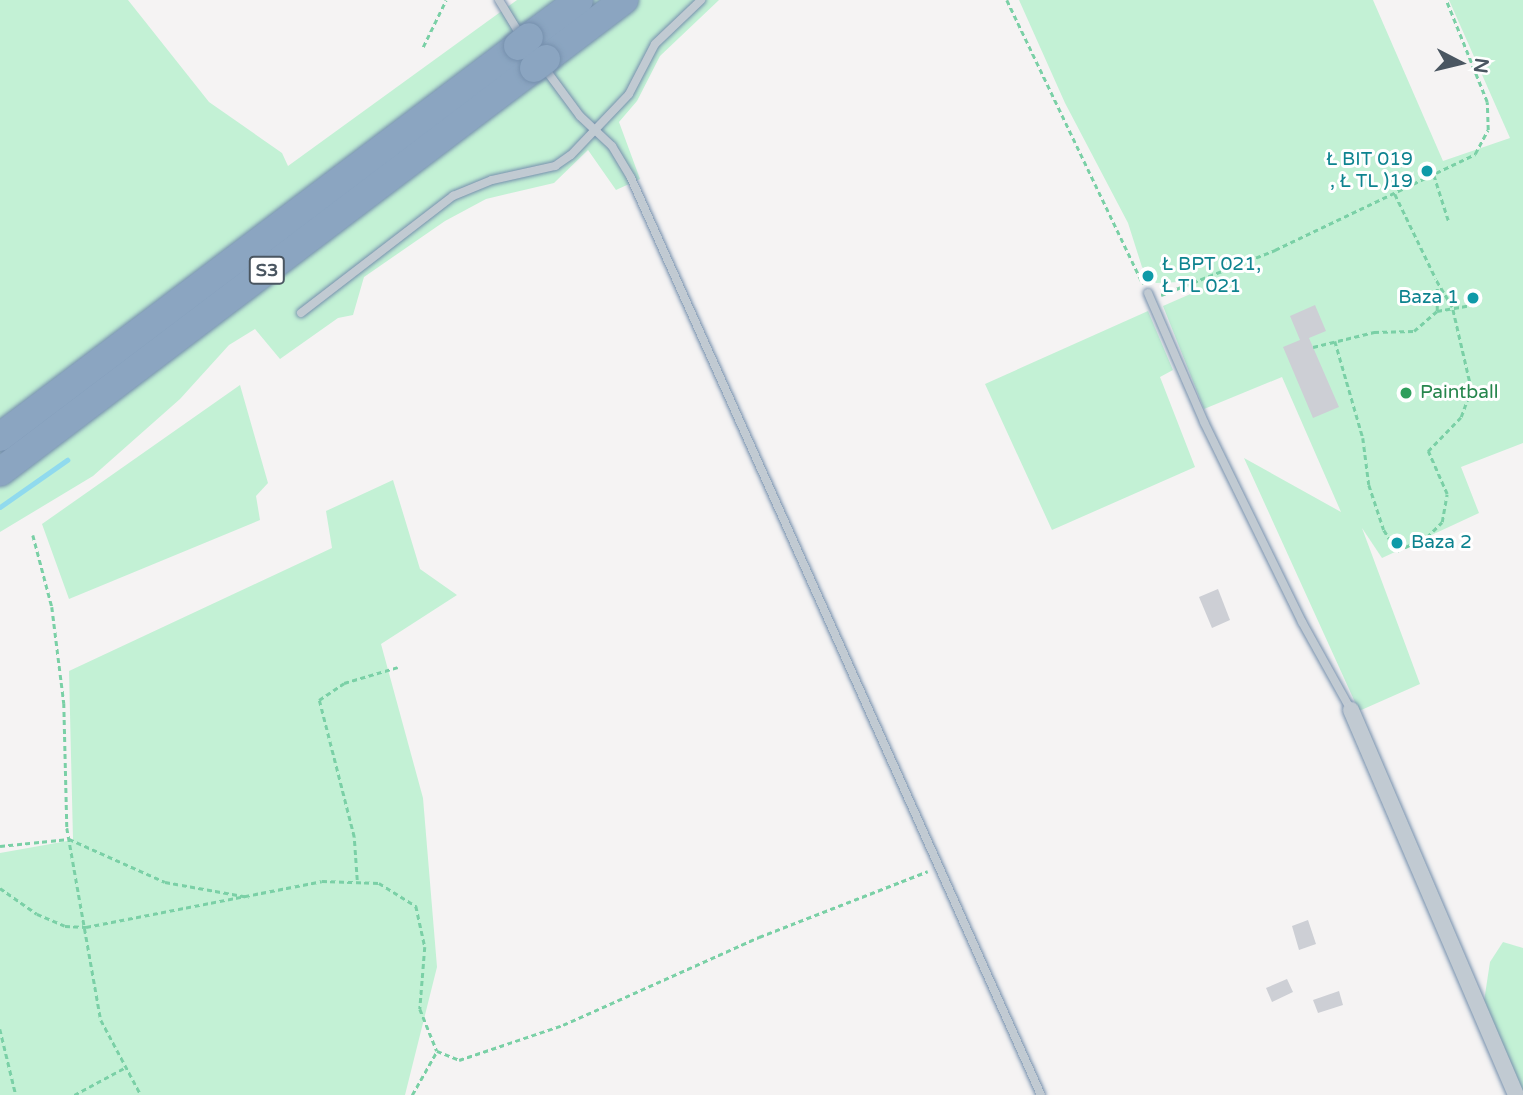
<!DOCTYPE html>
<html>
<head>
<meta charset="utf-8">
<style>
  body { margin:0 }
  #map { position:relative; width:1523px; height:1095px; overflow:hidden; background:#f5f3f3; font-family:"Varela Round",sans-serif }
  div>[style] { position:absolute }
  .green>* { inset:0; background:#c3f1d5 }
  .stream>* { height:4.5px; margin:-2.25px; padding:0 2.25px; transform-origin:2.25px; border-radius:2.25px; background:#90daee }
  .building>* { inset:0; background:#cdcfd5 }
  .path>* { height:2.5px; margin-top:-1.25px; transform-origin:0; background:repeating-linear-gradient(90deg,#7ad0a6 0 5px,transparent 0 8.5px) }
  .roads { filter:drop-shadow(0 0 2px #7690ad) drop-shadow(0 0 2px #7690ad) }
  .service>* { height:8px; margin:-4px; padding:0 4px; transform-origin:4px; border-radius:4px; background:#c1cad2 }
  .minor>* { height:16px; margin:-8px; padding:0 8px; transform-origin:8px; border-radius:8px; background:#c1cad2 }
  .motorway>* { height:28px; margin:-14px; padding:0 14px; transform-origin:14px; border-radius:14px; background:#8ba5c1 }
  .bridges { filter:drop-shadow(0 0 2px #7690ad) drop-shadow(0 0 2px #7690ad) }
  .motorway-bridge>* { height:28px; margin:-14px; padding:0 14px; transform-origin:14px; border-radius:14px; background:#8ba5c1 }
  .dots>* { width:19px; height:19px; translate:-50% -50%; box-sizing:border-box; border:4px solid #fff; border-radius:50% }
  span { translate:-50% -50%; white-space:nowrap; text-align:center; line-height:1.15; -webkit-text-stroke:6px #fff; paint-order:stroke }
  .shield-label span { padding:2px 5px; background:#fff; border:2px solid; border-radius:5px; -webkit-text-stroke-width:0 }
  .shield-label { font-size:18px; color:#4a5661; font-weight:700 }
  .culture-label { font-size:19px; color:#0d838f }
  .right { translate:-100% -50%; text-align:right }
  .left { translate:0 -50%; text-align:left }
  .leisure-label { font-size:19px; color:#27864d }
  .north { position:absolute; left:1425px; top:28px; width:70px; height:70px; -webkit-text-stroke:5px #fff; paint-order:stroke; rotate:97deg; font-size:19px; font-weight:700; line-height:28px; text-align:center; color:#4a5661 }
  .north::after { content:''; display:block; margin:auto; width:24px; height:32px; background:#4a5661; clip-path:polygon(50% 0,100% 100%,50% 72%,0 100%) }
</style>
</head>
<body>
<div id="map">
  <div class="green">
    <i style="clip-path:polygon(0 0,128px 0,209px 102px,282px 153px,288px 166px,517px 0,719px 0,660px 56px,637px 101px,619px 122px,640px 179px,616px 190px,588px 150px,554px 183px,486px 199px,445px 221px,364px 277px,353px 315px,338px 318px,280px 359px,255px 329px,229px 345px,180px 399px,93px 476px,0 532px)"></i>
    <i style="clip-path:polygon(1019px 0,1373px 0,1443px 161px,1510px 138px,1449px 0,1523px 0,1523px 443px,1461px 467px,1479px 513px,1382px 558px,1362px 528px,1420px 684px,1359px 711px,1244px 458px,1341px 512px,1282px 377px,1204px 409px,1163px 306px,1195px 292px,1180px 282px,1156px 283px,1142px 267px,1128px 223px,1065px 103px)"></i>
    <i style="clip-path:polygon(1148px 311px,1173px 370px,1160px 377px,1195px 467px,1052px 530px,985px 384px)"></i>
    <i style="clip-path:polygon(240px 385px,268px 483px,256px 496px,260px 520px,69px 599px,42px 524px)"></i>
    <i style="clip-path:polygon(393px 480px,420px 569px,457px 595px,381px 644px,423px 798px,437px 967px,405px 1095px,0 1095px,0 853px,73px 840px,69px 671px,332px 548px,326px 511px)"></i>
    <i style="clip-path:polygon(1503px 942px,1523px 948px,1523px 1095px,1483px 1008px,1490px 962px)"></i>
  </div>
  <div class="stream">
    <i style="left:0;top:507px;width:82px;rotate:-35deg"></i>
  </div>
  <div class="building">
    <i style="clip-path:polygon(1315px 305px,1326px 331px,1309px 338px,1339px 407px,1313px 418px,1283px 347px,1300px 340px,1290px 316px)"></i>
    <i style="clip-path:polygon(1218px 589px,1230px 620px,1212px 628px,1199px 597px)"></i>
    <i style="clip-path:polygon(1308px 920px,1316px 944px,1299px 950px,1292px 926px)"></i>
    <i style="clip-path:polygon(1287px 979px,1293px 992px,1272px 1002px,1266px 988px)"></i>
    <i style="clip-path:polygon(1339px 991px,1343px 1005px,1318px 1013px,1313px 1000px)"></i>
  </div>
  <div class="path">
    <i style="left:1007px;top:0;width:315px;rotate:64.4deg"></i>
    <i style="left:423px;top:47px;width:52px;rotate:-63.9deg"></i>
    <i style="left:1434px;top:175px;width:49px;rotate:72.3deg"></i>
    <i style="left:1395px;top:194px;width:94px;rotate:64.2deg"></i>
    <i style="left:1161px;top:295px;width:123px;rotate:-21.5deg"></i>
    <i style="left:1275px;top:250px;width:222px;rotate:-25.6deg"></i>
    <i style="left:1475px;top:154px;width:27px;rotate:-62deg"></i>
    <i style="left:1488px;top:130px;width:28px;rotate:-92deg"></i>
    <i style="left:1487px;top:102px;width:110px;rotate:-111.9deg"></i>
    <i style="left:1437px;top:311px;width:41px;rotate:-9.9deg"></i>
    <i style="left:1335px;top:341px;width:101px;rotate:73.9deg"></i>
    <i style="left:1363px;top:438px;width:47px;rotate:82.7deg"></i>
    <i style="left:1369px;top:485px;width:47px;rotate:71.6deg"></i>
    <i style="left:1384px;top:530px;width:25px;rotate:58deg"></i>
    <i style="left:1397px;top:551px;width:33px;rotate:-25deg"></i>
    <i style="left:1427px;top:537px;width:21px;rotate:-45deg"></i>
    <i style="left:1442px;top:522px;width:28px;rotate:-80deg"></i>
    <i style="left:1447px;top:494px;width:47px;rotate:-113.8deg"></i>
    <i style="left:1428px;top:451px;width:47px;rotate:-45.9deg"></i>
    <i style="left:1461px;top:417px;width:30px;rotate:-70deg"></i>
    <i style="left:1471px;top:389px;width:84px;rotate:-103deg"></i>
    <i style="left:1452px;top:307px;width:31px;rotate:-121deg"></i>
    <i style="left:1313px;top:347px;width:63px;rotate:-13.8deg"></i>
    <i style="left:1374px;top:332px;width:40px;rotate:-1.4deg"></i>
    <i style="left:1414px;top:331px;width:30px;rotate:-41deg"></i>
    <i style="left:1437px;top:311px;width:25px;rotate:-90deg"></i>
    <i style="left:33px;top:535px;width:74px;rotate:75.2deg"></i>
    <i style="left:52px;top:607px;width:97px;rotate:82.9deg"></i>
    <i style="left:64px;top:703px;width:125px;rotate:88.6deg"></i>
    <i style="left:67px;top:828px;width:195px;rotate:80deg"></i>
    <i style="left:101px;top:1020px;width:85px;rotate:61.9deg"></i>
    <i style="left:0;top:846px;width:69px;rotate:-5.8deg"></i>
    <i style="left:69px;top:839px;width:105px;rotate:24.1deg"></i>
    <i style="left:165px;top:882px;width:85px;rotate:10.1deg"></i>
    <i style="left:357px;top:880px;width:43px;rotate:-94deg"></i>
    <i style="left:354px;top:837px;width:141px;rotate:-104.3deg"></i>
    <i style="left:319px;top:700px;width:30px;rotate:-34deg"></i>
    <i style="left:344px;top:683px;width:56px;rotate:-16.5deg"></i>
    <i style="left:0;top:888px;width:45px;rotate:35.1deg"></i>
    <i style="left:37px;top:914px;width:30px;rotate:23deg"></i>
    <i style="left:65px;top:926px;width:21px;rotate:3deg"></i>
    <i style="left:86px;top:927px;width:240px;rotate:-11deg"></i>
    <i style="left:322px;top:881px;width:57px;rotate:2deg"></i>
    <i style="left:379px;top:883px;width:44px;rotate:31.9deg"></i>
    <i style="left:416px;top:906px;width:42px;rotate:77.6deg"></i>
    <i style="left:425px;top:947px;width:62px;rotate:94.6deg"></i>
    <i style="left:420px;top:1009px;width:45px;rotate:68deg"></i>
    <i style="left:437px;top:1051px;width:24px;rotate:22deg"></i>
    <i style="left:459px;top:1060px;width:110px;rotate:-18.6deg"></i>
    <i style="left:563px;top:1025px;width:215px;rotate:-24.2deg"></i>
    <i style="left:759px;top:937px;width:181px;rotate:-21.3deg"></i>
    <i style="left:0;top:1029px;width:68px;rotate:76.4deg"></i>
    <i style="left:74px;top:1095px;width:59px;rotate:-28.3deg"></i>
    <i style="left:412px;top:1095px;width:51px;rotate:-60.4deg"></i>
  </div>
  <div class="roads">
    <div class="service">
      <i style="left:499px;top:0;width:42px;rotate:58.6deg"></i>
      <i style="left:543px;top:66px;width:62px;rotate:53.5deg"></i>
      <i style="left:580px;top:116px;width:44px;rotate:43.2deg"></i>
      <i style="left:612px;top:146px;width:37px;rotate:59deg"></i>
      <i style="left:631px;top:178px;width:1004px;rotate:65.91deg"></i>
      <i style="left:1148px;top:293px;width:141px;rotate:66.5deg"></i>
      <i style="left:1204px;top:422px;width:223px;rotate:63.9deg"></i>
      <i style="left:1302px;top:622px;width:101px;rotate:60.9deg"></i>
      <i style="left:301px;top:313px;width:192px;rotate:-37.6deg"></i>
      <i style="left:453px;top:196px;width:42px;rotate:-22.3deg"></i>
      <i style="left:492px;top:180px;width:65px;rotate:-12.5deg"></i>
      <i style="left:555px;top:166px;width:19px;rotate:-35deg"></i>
      <i style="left:571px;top:155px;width:84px;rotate:-46.4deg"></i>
      <i style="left:629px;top:94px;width:56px;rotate:-62.5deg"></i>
      <i style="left:655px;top:44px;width:64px;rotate:-43.7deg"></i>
    </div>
    <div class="minor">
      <i style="left:1351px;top:710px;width:419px;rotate:66.8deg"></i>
    </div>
    <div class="motorway">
      <i style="left:529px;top:37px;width:62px;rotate:-36.5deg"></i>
      <i style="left:546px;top:59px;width:98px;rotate:-37.1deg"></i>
      <i style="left:0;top:437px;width:649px;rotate:-37.05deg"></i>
      <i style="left:0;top:472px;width:670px;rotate:-37.11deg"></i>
    </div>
  </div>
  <div class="bridges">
    <div class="motorway-bridge">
      <i style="left:518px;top:46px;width:14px;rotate:-39deg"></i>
      <i style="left:534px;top:68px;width:15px;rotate:-37deg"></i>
    </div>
  </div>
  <div class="dots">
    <i style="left:1427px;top:171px;background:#0f9aa8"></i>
    <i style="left:1148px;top:276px;background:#0f9aa8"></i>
    <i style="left:1473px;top:298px;background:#0f9aa8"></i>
    <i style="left:1406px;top:393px;background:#2e9e5b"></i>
    <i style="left:1397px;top:543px;background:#0f9aa8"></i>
  </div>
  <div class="shield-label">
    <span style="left:267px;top:270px">S3</span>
  </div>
  <div class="culture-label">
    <span class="right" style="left:1413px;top:171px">Ł BIT 019<br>, Ł TL )19</span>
    <span class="left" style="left:1162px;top:276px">Ł BPT 021,<br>Ł TL 021</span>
    <span class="right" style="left:1459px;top:298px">Baza 1</span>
    <span class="left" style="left:1411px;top:543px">Baza 2</span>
  </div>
  <div class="leisure-label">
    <span class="left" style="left:1420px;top:393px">Paintball</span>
  </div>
  <div class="north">N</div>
</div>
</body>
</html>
